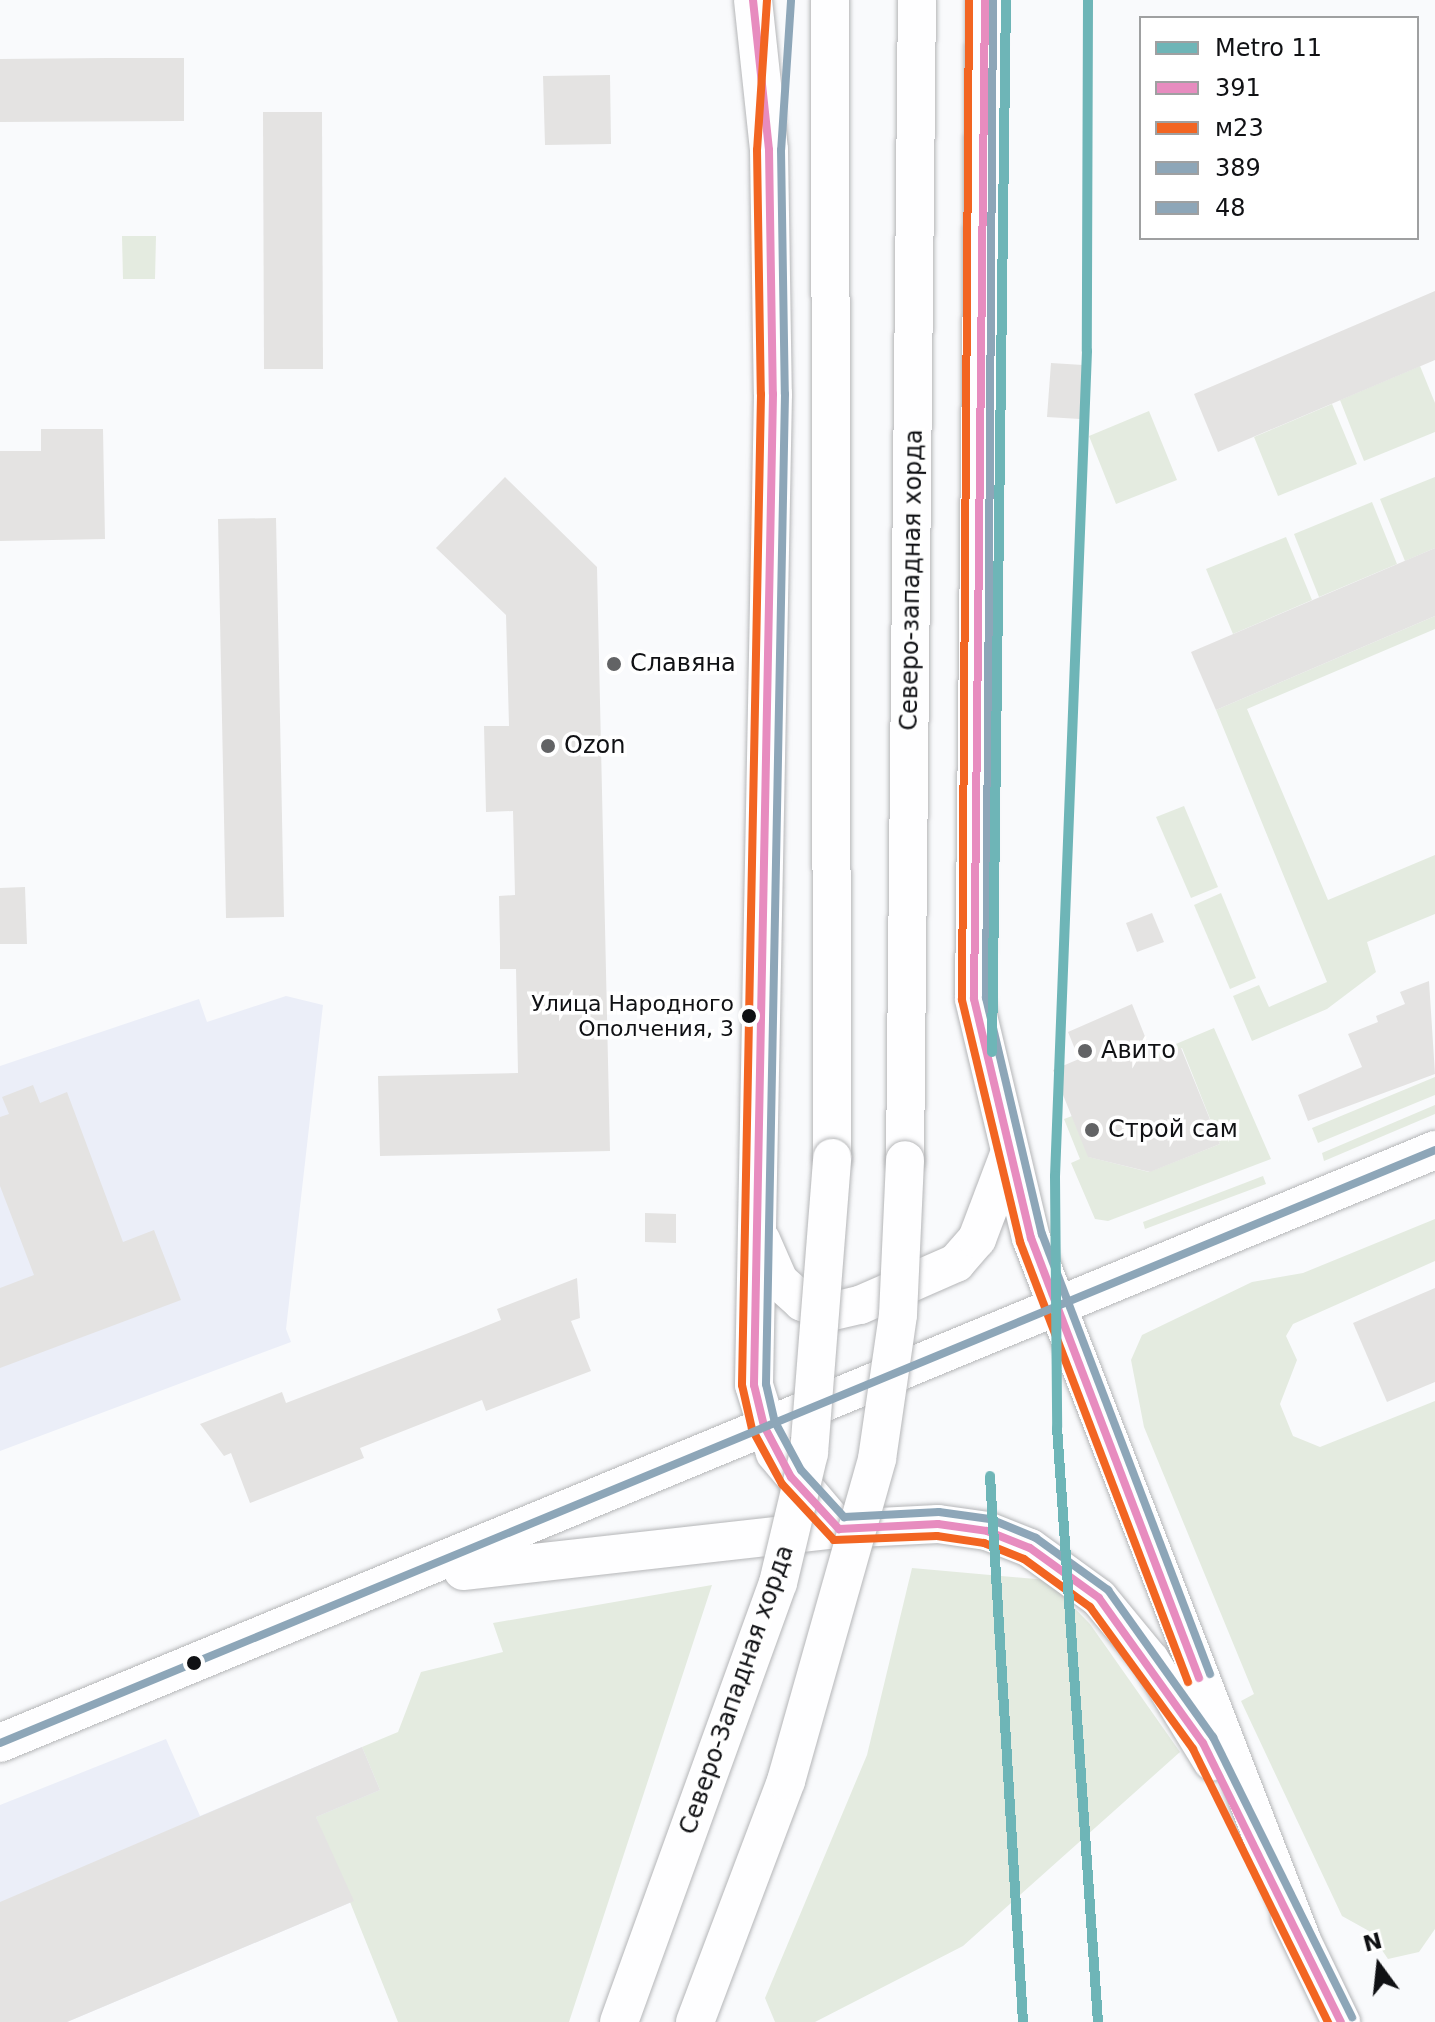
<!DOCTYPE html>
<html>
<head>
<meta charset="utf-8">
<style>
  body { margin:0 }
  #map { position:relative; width:1435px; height:2022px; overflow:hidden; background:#f9fafc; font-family:"DejaVu Sans",sans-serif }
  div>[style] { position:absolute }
  .built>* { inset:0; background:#ebeef8 }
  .green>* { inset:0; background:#e4ebe0 }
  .building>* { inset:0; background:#e4e3e2 }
  .roads { filter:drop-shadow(0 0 2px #b5b6b8) drop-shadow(0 0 2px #b5b6b8) }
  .secondary>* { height:38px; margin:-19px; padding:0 19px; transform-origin:19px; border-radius:19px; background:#fefeff }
  .bridges { filter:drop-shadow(0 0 2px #b5b6b8) drop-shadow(0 0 2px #b5b6b8) }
  .secondary-bridge>* { height:38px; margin:-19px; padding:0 19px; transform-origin:19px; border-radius:19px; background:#fefeff }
  .bus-1>* { height:8px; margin:-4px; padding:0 4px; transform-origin:4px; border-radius:4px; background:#e78cbf }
  .bus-2>* { height:8px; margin:-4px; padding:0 4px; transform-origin:4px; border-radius:4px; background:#f26522 }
  .bus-3>* { height:8px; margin:-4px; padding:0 4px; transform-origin:4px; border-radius:4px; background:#8da6b8 }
  .bus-4>* { height:8px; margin:-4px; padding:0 4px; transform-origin:4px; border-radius:4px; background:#8da6b8 }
  .metro-1>* { height:10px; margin:-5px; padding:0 5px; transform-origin:5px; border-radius:5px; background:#6eb5b7 }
  .dots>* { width:22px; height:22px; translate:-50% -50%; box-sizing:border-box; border:4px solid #fff; border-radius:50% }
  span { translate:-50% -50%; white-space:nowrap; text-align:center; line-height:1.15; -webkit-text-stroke:7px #fff; paint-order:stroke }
  .bus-label { font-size:22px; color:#101114 }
  .right { translate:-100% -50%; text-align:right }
  .street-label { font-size:24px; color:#101114 }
  .poi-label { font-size:24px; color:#101114 }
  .left { translate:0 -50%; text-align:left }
  .legend { position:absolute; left:1139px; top:16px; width:280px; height:224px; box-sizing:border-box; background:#fff; border:2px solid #9fa0a1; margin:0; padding:10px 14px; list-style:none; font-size:24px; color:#101114 }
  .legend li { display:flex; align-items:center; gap:16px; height:40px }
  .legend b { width:40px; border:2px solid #9fa0a1 }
  .north { position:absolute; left:1339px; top:1926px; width:80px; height:80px; -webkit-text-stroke:6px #fff; paint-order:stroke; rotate:345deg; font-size:22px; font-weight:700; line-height:32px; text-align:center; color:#101114 }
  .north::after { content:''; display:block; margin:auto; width:28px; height:36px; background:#101114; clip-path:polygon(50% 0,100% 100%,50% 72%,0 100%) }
</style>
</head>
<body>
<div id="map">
  <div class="built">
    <i style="clip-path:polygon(286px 996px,323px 1005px,286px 1329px,291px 1342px,0 1451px,0 1066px,199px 999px,207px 1022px)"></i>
    <i style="clip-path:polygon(166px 1739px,200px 1816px,362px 1747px,380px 1790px,331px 1852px,354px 1901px,67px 2022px,0 2022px,0 1805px)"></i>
  </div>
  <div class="green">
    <i style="clip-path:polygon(122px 236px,156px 236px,155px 279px,123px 279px)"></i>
    <i style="clip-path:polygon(1420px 366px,1435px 403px,1435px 432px,1364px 461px,1340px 400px)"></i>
    <i style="clip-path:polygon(1332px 404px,1357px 464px,1278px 496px,1254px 437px)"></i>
    <i style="clip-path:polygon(1149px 411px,1177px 480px,1116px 504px,1089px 436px)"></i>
    <i style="clip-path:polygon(1435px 477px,1435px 548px,1405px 561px,1380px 499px)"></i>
    <i style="clip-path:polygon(1372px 502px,1397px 564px,1319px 597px,1294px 534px)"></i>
    <i style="clip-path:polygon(1286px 537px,1312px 600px,1233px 634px,1206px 569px)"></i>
    <i style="clip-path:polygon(1435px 616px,1435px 629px,1247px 709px,1328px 900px,1435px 855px,1435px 914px,1367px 942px,1376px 972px,1327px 1009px,1252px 1041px,1233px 996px,1259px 985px,1269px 1007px,1327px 982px,1216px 710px)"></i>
    <i style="clip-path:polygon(1184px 806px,1218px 887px,1191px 898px,1156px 817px)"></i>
    <i style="clip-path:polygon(1221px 893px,1256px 978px,1230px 989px,1194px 905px)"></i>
    <i style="clip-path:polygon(1214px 1028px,1271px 1159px,1108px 1221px,1095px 1219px,1071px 1163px,1080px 1159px,1064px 1119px,1072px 1116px,1089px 1157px,1149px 1172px,1220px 1144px,1182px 1048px,1154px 1059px,1152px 1054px)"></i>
    <i style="clip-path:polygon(1435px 1077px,1435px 1095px,1318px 1143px,1312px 1128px)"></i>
    <i style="clip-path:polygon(1435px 1105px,1435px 1114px,1324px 1161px,1322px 1153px)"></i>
    <i style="clip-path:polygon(1263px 1176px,1266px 1184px,1145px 1229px,1143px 1222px)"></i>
    <i style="clip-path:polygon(1435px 1219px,1435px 1261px,1293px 1324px,1286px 1336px,1297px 1360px,1280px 1404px,1293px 1436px,1320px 1447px,1435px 1401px,1435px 1929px,1419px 1952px,1388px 1959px,1369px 1931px,1342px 1916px,1241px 1701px,1254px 1694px,1144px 1427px,1131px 1360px,1142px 1335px,1252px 1282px,1303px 1273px)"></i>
    <i style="clip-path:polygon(912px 1568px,1047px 1580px,1090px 1624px,1180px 1752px,963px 1946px,815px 2022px,775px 2022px,765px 1998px,867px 1755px)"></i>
    <i style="clip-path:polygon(712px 1585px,569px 2022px,398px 2022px,316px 1817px,380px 1790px,362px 1747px,398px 1732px,421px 1672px,503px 1652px,493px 1623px)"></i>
  </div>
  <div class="building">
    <i style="clip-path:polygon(108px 58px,184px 58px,184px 121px,0 122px,0 59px)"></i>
    <i style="clip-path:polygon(610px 75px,611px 144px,545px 145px,543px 76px)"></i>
    <i style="clip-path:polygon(263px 112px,322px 112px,323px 369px,264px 369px)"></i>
    <i style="clip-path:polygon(1435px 291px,1435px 360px,1218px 452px,1194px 394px)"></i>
    <i style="clip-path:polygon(1051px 363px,1083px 365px,1080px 419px,1047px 417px)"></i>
    <i style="clip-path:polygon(41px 429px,103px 429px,105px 539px,0 541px,0 451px,41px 451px)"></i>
    <i style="clip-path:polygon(505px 477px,597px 567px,610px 1151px,380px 1156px,378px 1076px,518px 1073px,516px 969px,500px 969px,500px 947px,499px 896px,515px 895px,513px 811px,486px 812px,484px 726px,509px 726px,506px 615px,436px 548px)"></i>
    <i style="clip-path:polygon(276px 518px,284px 917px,226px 918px,218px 519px)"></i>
    <i style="clip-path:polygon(1435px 548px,1435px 616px,1216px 710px,1191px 652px)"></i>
    <i style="clip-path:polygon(25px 887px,27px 944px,0 944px,0 888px)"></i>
    <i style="clip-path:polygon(1152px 913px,1164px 942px,1137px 952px,1126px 923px)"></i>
    <i style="clip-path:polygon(1429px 981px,1435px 1074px,1308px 1121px,1298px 1095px,1362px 1067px,1348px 1034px,1378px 1022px,1376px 1016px,1405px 1004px,1400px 992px)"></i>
    <i style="clip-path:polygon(1132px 1004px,1154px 1059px,1181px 1048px,1220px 1144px,1150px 1172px,1088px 1157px,1053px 1070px,1079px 1059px,1068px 1032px)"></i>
    <i style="clip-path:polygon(33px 1085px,40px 1103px,67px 1092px,123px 1242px,154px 1230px,181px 1300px,0 1368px,0 1288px,34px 1275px,0 1186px,0 1117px,9px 1114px,2px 1097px)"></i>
    <i style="clip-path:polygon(645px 1213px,676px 1214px,676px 1243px,645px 1242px)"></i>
    <i style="clip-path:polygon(577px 1278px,580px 1318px,571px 1321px,591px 1371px,486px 1411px,482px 1400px,360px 1448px,364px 1458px,250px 1503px,231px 1453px,224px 1456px,200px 1424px,282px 1392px,286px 1403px,466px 1334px,501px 1320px,497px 1309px)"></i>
    <i style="clip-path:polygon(1435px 1288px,1435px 1382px,1387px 1402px,1353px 1323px)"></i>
    <i style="clip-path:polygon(362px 1747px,380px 1790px,316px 1817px,354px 1901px,67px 2022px,0 2022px,0 1902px)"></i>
  </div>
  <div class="roads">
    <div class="secondary">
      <i style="left:753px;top:0;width:151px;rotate:83.9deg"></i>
      <i style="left:769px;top:150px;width:244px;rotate:89.1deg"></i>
      <i style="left:773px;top:394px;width:991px;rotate:91.1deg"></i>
      <i style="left:754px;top:1385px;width:71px;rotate:72.8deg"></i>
      <i style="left:775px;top:1453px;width:99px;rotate:49.9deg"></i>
      <i style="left:830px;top:0;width:1158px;rotate:89.9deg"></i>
      <i style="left:985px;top:0;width:999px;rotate:90.63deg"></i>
      <i style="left:974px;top:999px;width:246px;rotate:76.6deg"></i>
      <i style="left:1031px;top:1238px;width:750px;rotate:68.91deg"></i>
      <i style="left:905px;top:1160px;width:1160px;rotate:-89.41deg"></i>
      <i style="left:761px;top:1240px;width:45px;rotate:66.3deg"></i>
      <i style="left:779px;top:1281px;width:31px;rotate:42deg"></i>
      <i style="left:802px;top:1302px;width:29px;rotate:20deg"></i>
      <i style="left:829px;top:1312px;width:32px;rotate:-13deg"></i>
      <i style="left:860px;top:1305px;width:105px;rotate:-23.6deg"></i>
      <i style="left:956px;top:1263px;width:32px;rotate:-49deg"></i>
      <i style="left:977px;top:1239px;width:88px;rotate:-69.3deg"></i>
      <i style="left:463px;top:1571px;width:378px;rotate:-6.4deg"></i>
      <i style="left:839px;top:1529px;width:99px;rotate:-2.9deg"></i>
      <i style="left:938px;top:1524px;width:49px;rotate:8.1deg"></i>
      <i style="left:987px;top:1531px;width:46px;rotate:21.6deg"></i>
      <i style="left:1030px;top:1548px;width:85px;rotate:35.9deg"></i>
      <i style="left:1099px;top:1598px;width:80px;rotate:50.6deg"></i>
      <i style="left:1150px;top:1660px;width:119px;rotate:58.5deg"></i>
      <i style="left:0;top:1743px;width:1553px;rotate:-22.45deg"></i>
      <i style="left:1290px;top:1916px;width:118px;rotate:64.3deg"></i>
    </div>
  </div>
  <div class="bridges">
    <div class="secondary-bridge">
      <i style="left:619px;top:2022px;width:467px;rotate:-70.1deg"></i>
      <i style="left:778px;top:1583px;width:134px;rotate:-76.6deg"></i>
      <i style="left:809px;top:1453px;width:296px;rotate:-85.5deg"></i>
      <i style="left:695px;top:2022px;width:258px;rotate:-69.3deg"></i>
      <i style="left:786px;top:1781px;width:335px;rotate:-74.2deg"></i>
      <i style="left:877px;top:1459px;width:146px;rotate:-81.7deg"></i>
      <i style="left:898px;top:1315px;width:155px;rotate:-87.4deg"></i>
    </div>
  </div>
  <div class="bus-1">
    <i style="left:753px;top:0;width:151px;rotate:83.9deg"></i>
    <i style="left:769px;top:150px;width:244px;rotate:89.1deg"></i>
    <i style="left:773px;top:394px;width:991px;rotate:91.1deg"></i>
    <i style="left:754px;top:1385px;width:42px;rotate:76.3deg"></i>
    <i style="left:764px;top:1426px;width:58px;rotate:62.1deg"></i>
    <i style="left:791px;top:1477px;width:71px;rotate:47.3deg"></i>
    <i style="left:839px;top:1529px;width:99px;rotate:-2.9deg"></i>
    <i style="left:938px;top:1524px;width:49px;rotate:8.1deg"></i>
    <i style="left:987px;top:1531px;width:46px;rotate:21.6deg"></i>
    <i style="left:1030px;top:1548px;width:85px;rotate:35.9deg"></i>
    <i style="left:1099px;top:1598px;width:178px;rotate:54.4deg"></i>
    <i style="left:1203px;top:1743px;width:311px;rotate:63.7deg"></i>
    <i style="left:985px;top:0;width:999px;rotate:90.63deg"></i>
    <i style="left:974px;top:999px;width:246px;rotate:76.6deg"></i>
    <i style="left:1031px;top:1238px;width:471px;rotate:69.1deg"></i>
  </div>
  <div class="bus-2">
    <i style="left:767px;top:0;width:150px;rotate:93.8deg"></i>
    <i style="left:757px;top:150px;width:244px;rotate:89.1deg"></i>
    <i style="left:761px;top:394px;width:991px;rotate:91.1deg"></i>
    <i style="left:742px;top:1385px;width:45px;rotate:77.2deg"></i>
    <i style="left:752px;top:1429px;width:63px;rotate:61.4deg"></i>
    <i style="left:782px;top:1484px;width:76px;rotate:47.1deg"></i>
    <i style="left:834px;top:1540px;width:103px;rotate:-2.2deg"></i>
    <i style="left:937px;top:1536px;width:48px;rotate:8.5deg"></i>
    <i style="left:984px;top:1543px;width:43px;rotate:21.8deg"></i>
    <i style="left:1024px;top:1559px;width:82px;rotate:36deg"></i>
    <i style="left:1090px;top:1607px;width:175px;rotate:54deg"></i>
    <i style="left:1193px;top:1749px;width:305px;rotate:63.7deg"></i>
    <i style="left:969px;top:0;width:1000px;rotate:90.4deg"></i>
    <i style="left:962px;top:1000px;width:249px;rotate:76.5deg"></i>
    <i style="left:1020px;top:1242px;width:471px;rotate:69.1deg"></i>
  </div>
  <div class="bus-3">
    <i style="left:993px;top:0;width:998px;rotate:90.4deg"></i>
    <i style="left:986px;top:998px;width:243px;rotate:76.7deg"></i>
    <i style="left:1042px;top:1234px;width:471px;rotate:69.1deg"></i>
    <i style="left:791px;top:1px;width:149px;rotate:93.8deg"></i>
    <i style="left:781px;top:150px;width:244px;rotate:89.1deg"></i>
    <i style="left:785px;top:394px;width:990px;rotate:91.1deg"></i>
    <i style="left:766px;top:1384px;width:39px;rotate:77deg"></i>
    <i style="left:775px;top:1422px;width:55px;rotate:61.6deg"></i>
    <i style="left:801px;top:1470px;width:64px;rotate:47.5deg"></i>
    <i style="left:844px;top:1517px;width:95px;rotate:-3deg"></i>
    <i style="left:939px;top:1512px;width:51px;rotate:7.8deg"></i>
    <i style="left:990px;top:1519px;width:50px;rotate:22.4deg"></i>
    <i style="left:1036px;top:1538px;width:89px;rotate:35.8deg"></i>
    <i style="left:1108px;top:1590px;width:181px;rotate:54.5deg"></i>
    <i style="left:1213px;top:1737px;width:313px;rotate:63.6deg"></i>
  </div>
  <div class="bus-4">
    <i style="left:0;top:1743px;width:1553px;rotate:-22.45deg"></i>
  </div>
  <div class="metro-1">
    <i style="left:1088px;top:0;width:351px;rotate:90.2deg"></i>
    <i style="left:1087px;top:351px;width:826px;rotate:92.22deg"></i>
    <i style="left:1055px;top:1176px;width:251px;rotate:89.5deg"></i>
    <i style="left:1057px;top:1427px;width:596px;rotate:86.06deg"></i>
    <i style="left:992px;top:1052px;width:1052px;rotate:-89.24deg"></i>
    <i style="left:990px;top:1476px;width:547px;rotate:86.54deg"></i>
  </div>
  <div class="dots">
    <i style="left:614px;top:664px;background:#626365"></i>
    <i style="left:548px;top:746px;background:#626365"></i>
    <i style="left:749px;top:1016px;background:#101114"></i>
    <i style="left:1085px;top:1051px;background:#626365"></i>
    <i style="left:1092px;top:1130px;background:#626365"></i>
    <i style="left:194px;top:1663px;background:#101114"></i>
  </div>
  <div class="bus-label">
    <span class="right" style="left:734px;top:1016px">Улица Народного<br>Ополчения, 3</span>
  </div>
  <div class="street-label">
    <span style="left:912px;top:580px;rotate:-89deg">Северо-западная хорда</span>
    <span style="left:737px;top:1690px;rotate:-71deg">Северо-Западная хорда</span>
  </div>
  <div class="poi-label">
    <span class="left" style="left:630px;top:664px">Славяна</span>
    <span class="left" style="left:564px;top:746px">Ozon</span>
    <span class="left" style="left:1101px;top:1051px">Авито</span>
    <span class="left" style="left:1108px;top:1130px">Строй сам</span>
  </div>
  <ul class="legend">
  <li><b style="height:10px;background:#6eb5b7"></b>Metro 11</li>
  <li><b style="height:10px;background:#e78cbf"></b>391</li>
  <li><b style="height:10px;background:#f26522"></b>м23</li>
  <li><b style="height:10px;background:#8da6b8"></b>389</li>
  <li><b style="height:10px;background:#8da6b8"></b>48</li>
  </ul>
  <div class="north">N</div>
</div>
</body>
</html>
